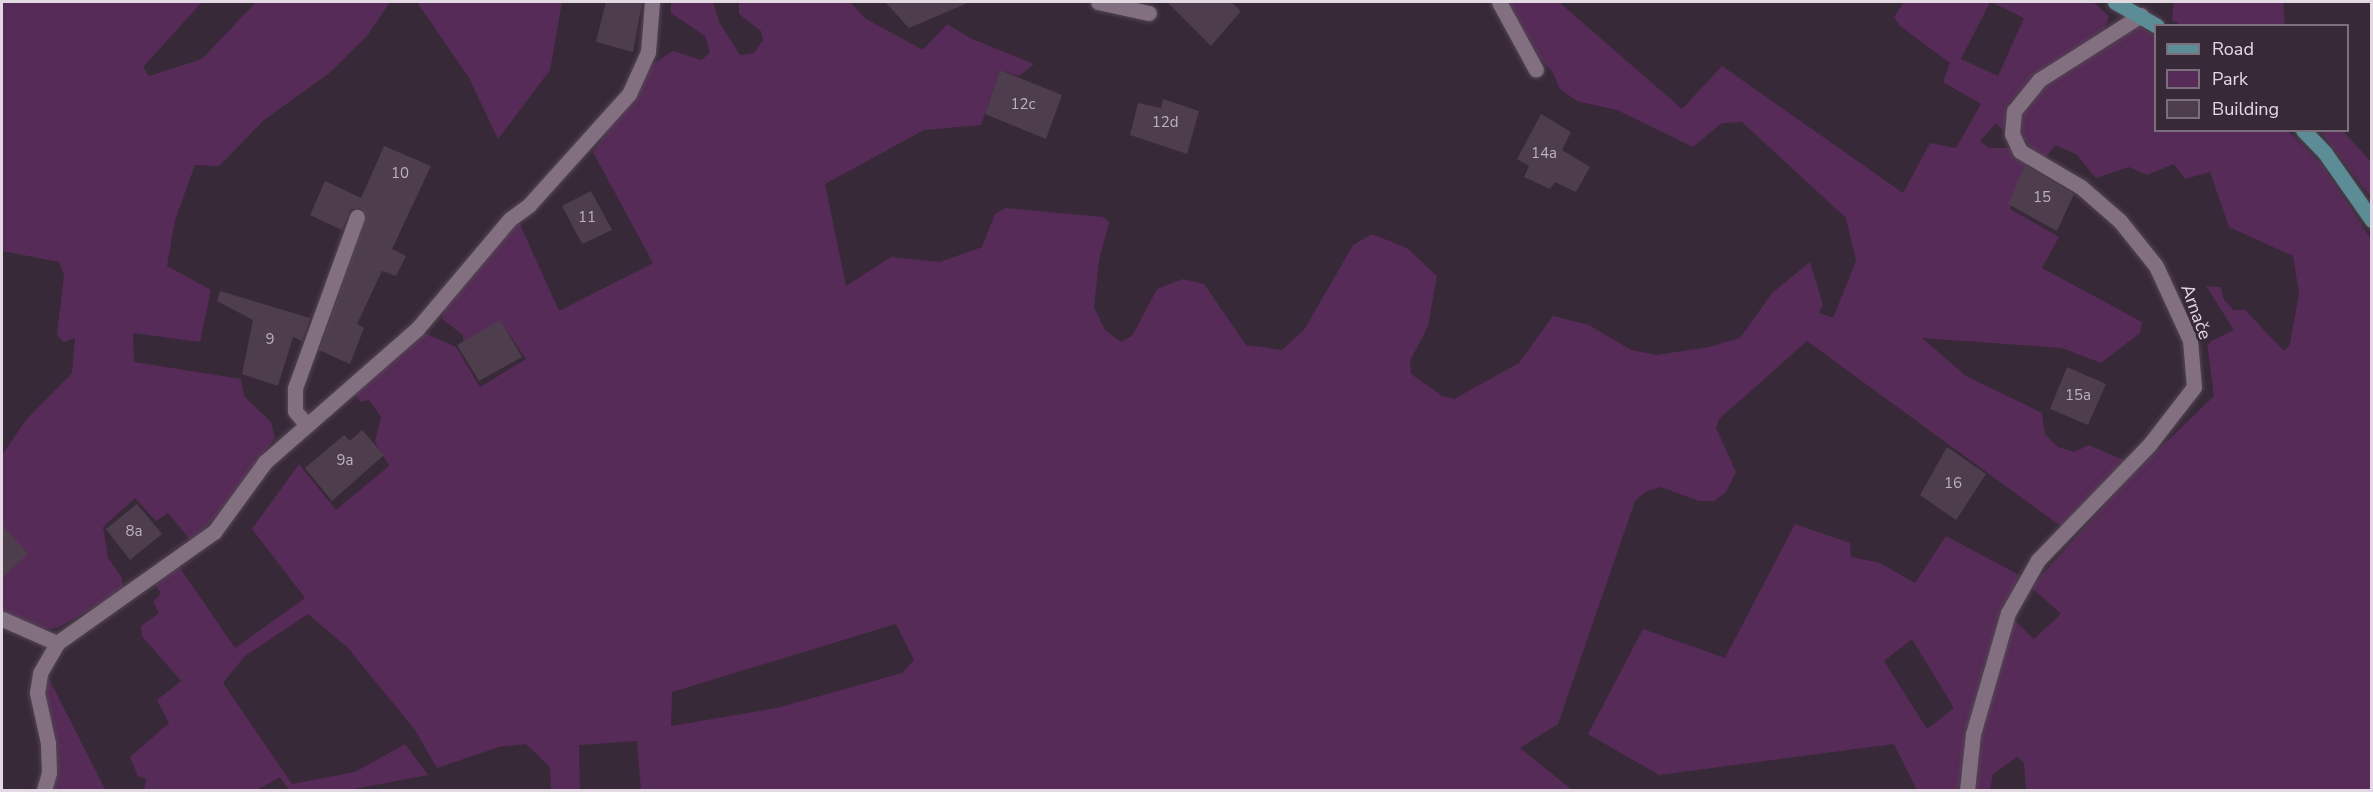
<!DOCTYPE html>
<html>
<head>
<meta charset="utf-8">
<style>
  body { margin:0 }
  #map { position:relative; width:2373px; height:792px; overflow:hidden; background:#382938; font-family:"Nunito Sans",sans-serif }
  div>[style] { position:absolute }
  .green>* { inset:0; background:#562b57 }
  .building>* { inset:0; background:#4e3e4d }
  .roads { filter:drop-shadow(0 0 2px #524652) drop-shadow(0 0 2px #524652) }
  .street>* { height:15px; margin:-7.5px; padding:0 7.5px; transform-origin:7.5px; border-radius:7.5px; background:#827081 }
  .secondary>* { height:15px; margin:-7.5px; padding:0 7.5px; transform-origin:7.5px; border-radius:7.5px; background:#5c8c96 }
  span { translate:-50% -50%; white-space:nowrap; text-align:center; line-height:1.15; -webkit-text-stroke:6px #382938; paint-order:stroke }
  .number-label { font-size:15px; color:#bdb2bd }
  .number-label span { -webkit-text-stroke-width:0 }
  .street-label { font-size:18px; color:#e2d9e2 }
  .frame { position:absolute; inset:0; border:3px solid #e2d9e2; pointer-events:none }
  .legend { position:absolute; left:2154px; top:24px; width:195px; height:108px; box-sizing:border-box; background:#382938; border:2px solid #7c6f7c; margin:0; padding:8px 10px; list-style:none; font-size:18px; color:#e2d9e2 }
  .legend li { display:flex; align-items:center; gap:12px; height:30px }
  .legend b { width:30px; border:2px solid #7c6f7c }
</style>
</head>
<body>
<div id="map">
  <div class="green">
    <i style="clip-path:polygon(2px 2px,202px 2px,143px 67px,149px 76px,202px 59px,256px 2px,390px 2px,367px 36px,332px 71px,264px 120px,219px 166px,195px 165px,175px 220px,167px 266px,211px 290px,200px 342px,133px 333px,134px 362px,241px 379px,244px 396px,271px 422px,275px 438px,216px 517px,191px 541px,168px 513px,156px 521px,135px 498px,103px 527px,108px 558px,122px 578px,123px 591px,57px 628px,37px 629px,2px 612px,2px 455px,26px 420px,72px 373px,75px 338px,64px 342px,57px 335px,64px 275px,59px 262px,2px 251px)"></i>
    <i style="clip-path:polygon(417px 2px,562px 2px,550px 70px,498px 139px,469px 78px)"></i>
    <i style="clip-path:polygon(evenodd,671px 2px,713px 2px,719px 22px,740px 55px,754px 53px,763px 40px,761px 31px,739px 14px,739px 2px,850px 2px,866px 19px,923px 50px,947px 24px,970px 38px,1034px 64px,1019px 76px,1000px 70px,981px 125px,924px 130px,825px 184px,846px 286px,891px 257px,940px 262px,982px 247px,995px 214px,1006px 208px,1103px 217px,1109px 222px,1099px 260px,1094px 307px,1105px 330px,1121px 342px,1132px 336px,1157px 289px,1183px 279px,1204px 284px,1246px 345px,1282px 350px,1304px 330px,1353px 245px,1372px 234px,1407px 248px,1437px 276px,1428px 326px,1410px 361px,1411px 374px,1442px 396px,1454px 399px,1519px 363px,1553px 316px,1589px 325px,1631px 350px,1656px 355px,1709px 347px,1740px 338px,1772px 293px,1810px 262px,1823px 305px,1819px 313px,1833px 318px,1856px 261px,1846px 218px,1742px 122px,1722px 123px,1693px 147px,1617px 110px,1577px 101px,1560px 89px,1553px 73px,1526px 43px,1505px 2px,1559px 2px,1682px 109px,1722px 66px,1903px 193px,1930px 143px,1956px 148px,1981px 104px,1943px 82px,1950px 63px,1900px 26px,1894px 17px,1904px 2px,1990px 2px,1961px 59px,1998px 76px,2024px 18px,1991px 2px,2093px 2px,2109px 16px,2104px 30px,2040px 73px,2009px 103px,2003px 130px,1996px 123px,1980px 141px,1989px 148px,2009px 148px,2031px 169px,2010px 209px,2059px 237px,2042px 268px,2142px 322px,2140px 333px,2101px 363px,2062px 348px,1922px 338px,1966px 376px,2042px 413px,2045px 434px,2058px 447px,2074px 452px,2089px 445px,2128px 462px,2066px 530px,1807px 341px,1719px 419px,1716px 428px,1736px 472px,1726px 492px,1714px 501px,1699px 501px,1661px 487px,1647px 491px,1635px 501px,1558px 724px,1520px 748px,1572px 790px,641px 790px,637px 741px,579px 745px,580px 790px,551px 790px,550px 767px,526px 744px,499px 747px,437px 768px,415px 730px,348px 648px,308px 614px,245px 656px,223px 683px,292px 784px,355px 772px,405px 744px,428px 775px,349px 790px,289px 790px,280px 777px,257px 790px,144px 790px,146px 779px,138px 776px,130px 757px,169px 723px,157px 700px,181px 681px,142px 636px,141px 626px,159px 613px,153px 602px,161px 594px,155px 584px,178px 565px,235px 648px,305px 598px,252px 529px,299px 464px,336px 510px,389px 466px,375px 442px,381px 417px,369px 400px,361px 402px,354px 394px,422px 332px,456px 347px,480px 387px,526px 359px,500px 321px,463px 342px,463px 335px,442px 319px,445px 307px,518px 220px,559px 311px,653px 263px,593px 152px,654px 63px,673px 51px,701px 60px,710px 53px,705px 36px,671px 13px,671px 2px,896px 624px,914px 660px,902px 673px,777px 708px,671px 726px,672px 692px,896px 624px)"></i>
    <i style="clip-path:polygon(2174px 2px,2283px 2px,2285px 25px,2181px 25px,2172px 20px)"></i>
    <i style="clip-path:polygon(2134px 23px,2155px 36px,2156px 130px,2288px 131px,2322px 165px,2371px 239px,2371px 790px,2026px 790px,2024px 763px,2017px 757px,1993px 774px,1990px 790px,1973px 790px,1974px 757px,2013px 619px,2034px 639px,2061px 614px,2031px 587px,2128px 479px,2214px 396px,2207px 343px,2234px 330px,2206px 286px,2221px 287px,2223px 298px,2233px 310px,2245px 310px,2284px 351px,2290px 344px,2299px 293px,2293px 256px,2229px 227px,2210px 172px,2185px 179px,2174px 164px,2147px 175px,2129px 167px,2096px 178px,2076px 154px,2055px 145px,2046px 157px,2034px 152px,2022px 136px,2020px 121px,2032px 95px)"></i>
    <i style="clip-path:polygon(2320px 131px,2343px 131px,2371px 162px,2371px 197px)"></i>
    <i style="clip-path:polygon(evenodd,1795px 524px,1850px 543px,1851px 557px,1880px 563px,1915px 583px,1946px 536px,2019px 575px,1984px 667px,1958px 790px,1917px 790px,1894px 744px,1659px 775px,1588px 734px,1643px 629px,1725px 658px,1795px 524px,1912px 639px,1954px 708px,1927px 729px,1884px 661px,1912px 639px)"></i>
    <i style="clip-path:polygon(47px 675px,104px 787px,104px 790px,51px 790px,42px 680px)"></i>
  </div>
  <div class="building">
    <i style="clip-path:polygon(606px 2px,642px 2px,633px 52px,596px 42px)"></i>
    <i style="clip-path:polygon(885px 2px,970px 2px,909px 28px)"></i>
    <i style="clip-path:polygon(1167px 2px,1231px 2px,1241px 11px,1211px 46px)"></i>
    <i style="clip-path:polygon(1000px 70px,1062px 95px,1046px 139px,985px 114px)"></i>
    <i style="clip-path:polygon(1163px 99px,1199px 111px,1187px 154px,1130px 135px,1138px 103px,1161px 108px)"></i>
    <i style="clip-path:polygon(1541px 114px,1571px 132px,1562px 150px,1590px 167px,1576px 192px,1555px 182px,1550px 189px,1524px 177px,1529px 166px,1517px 159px)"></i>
    <i style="clip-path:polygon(384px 146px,431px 166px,392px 249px,406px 256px,396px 276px,382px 271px,357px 324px,364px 328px,350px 364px,319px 350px,366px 215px,360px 208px,351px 209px,342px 230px,310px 215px,325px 181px,361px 198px)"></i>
    <i style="clip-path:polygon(2025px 165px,2074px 194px,2057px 231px,2008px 204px)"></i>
    <i style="clip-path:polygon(591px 191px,612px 230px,582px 244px,562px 206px)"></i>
    <i style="clip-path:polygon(220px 291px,310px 318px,302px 341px,293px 337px,278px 386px,242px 374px,253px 320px,217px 301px)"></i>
    <i style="clip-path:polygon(500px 320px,522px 357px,479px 381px,457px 345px)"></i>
    <i style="clip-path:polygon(2067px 367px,2106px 384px,2088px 425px,2050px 409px)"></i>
    <i style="clip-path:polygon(362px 430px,384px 455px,332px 501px,305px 468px,344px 435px,350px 441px)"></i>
    <i style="clip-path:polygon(1947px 447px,1986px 474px,1956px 520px,1920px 495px)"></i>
    <i style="clip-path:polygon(137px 504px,162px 534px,130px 560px,106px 529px)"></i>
    <i style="clip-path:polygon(2px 524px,28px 554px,2px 578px)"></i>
  </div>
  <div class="roads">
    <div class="street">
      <i style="left:1098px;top:2px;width:52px;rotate:12.2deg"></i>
      <i style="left:1499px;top:2px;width:77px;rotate:61.4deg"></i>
      <i style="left:307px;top:425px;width:18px;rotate:-131deg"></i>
      <i style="left:295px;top:411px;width:23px;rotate:-90deg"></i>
      <i style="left:295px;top:388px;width:182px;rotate:-70.1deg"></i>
      <i style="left:2px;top:619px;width:60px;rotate:23.6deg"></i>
      <i style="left:44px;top:790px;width:18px;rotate:-74deg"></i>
      <i style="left:49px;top:773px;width:30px;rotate:-92deg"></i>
      <i style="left:48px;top:743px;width:51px;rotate:-102.4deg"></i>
      <i style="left:37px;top:693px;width:20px;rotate:-81deg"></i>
      <i style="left:40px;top:673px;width:34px;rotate:-60deg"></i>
      <i style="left:57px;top:643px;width:192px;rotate:-35.3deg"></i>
      <i style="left:214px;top:532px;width:87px;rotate:-53.9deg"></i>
      <i style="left:265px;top:462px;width:202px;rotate:-41.2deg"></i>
      <i style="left:417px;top:329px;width:144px;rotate:-49.8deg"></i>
      <i style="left:510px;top:219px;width:24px;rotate:-36deg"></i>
      <i style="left:529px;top:205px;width:149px;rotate:-48deg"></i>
      <i style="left:629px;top:94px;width:46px;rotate:-65.7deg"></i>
      <i style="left:648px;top:52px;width:50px;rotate:-85.4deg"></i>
      <i style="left:1967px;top:790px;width:56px;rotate:-83.9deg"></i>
      <i style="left:1973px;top:734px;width:126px;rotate:-73.9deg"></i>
      <i style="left:2008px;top:613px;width:61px;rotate:-60.5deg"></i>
      <i style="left:2038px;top:560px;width:160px;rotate:-46deg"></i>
      <i style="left:2149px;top:445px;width:73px;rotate:-52.2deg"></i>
      <i style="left:2194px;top:387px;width:47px;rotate:-94.9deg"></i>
      <i style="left:2190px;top:340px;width:81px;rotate:-114.7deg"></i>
      <i style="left:2156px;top:266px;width:58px;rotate:-128.7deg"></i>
      <i style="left:2120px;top:221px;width:52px;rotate:-138.9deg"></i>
      <i style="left:2081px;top:187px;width:71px;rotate:-149.5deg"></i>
      <i style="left:2020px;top:151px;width:19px;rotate:-115deg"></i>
      <i style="left:2012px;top:134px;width:23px;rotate:-85deg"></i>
      <i style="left:2014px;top:111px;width:40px;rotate:-51deg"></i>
      <i style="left:2039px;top:80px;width:121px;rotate:-32.5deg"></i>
    </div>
    <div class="secondary">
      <i style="left:2115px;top:2px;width:48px;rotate:29.7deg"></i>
      <i style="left:2303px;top:130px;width:32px;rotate:46deg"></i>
      <i style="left:2325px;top:153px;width:82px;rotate:55deg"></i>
    </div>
  </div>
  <div class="number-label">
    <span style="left:1023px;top:105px">12c</span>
    <span style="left:1165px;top:123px">12d</span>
    <span style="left:1544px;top:154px">14a</span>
    <span style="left:400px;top:174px">10</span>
    <span style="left:2042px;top:198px">15</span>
    <span style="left:587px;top:218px">11</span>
    <span style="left:270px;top:340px">9</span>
    <span style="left:2078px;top:396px">15a</span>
    <span style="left:345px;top:461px">9a</span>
    <span style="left:1953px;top:484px">16</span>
    <span style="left:134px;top:532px">8a</span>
  </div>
  <div class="street-label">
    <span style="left:2196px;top:312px;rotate:70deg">Arnače</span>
  </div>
  <div class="frame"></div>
  <ul class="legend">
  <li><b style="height:8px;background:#5c8c96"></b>Road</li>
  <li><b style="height:16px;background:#562b57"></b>Park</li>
  <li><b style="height:16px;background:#4e3e4d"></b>Building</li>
  </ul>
</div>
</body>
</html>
